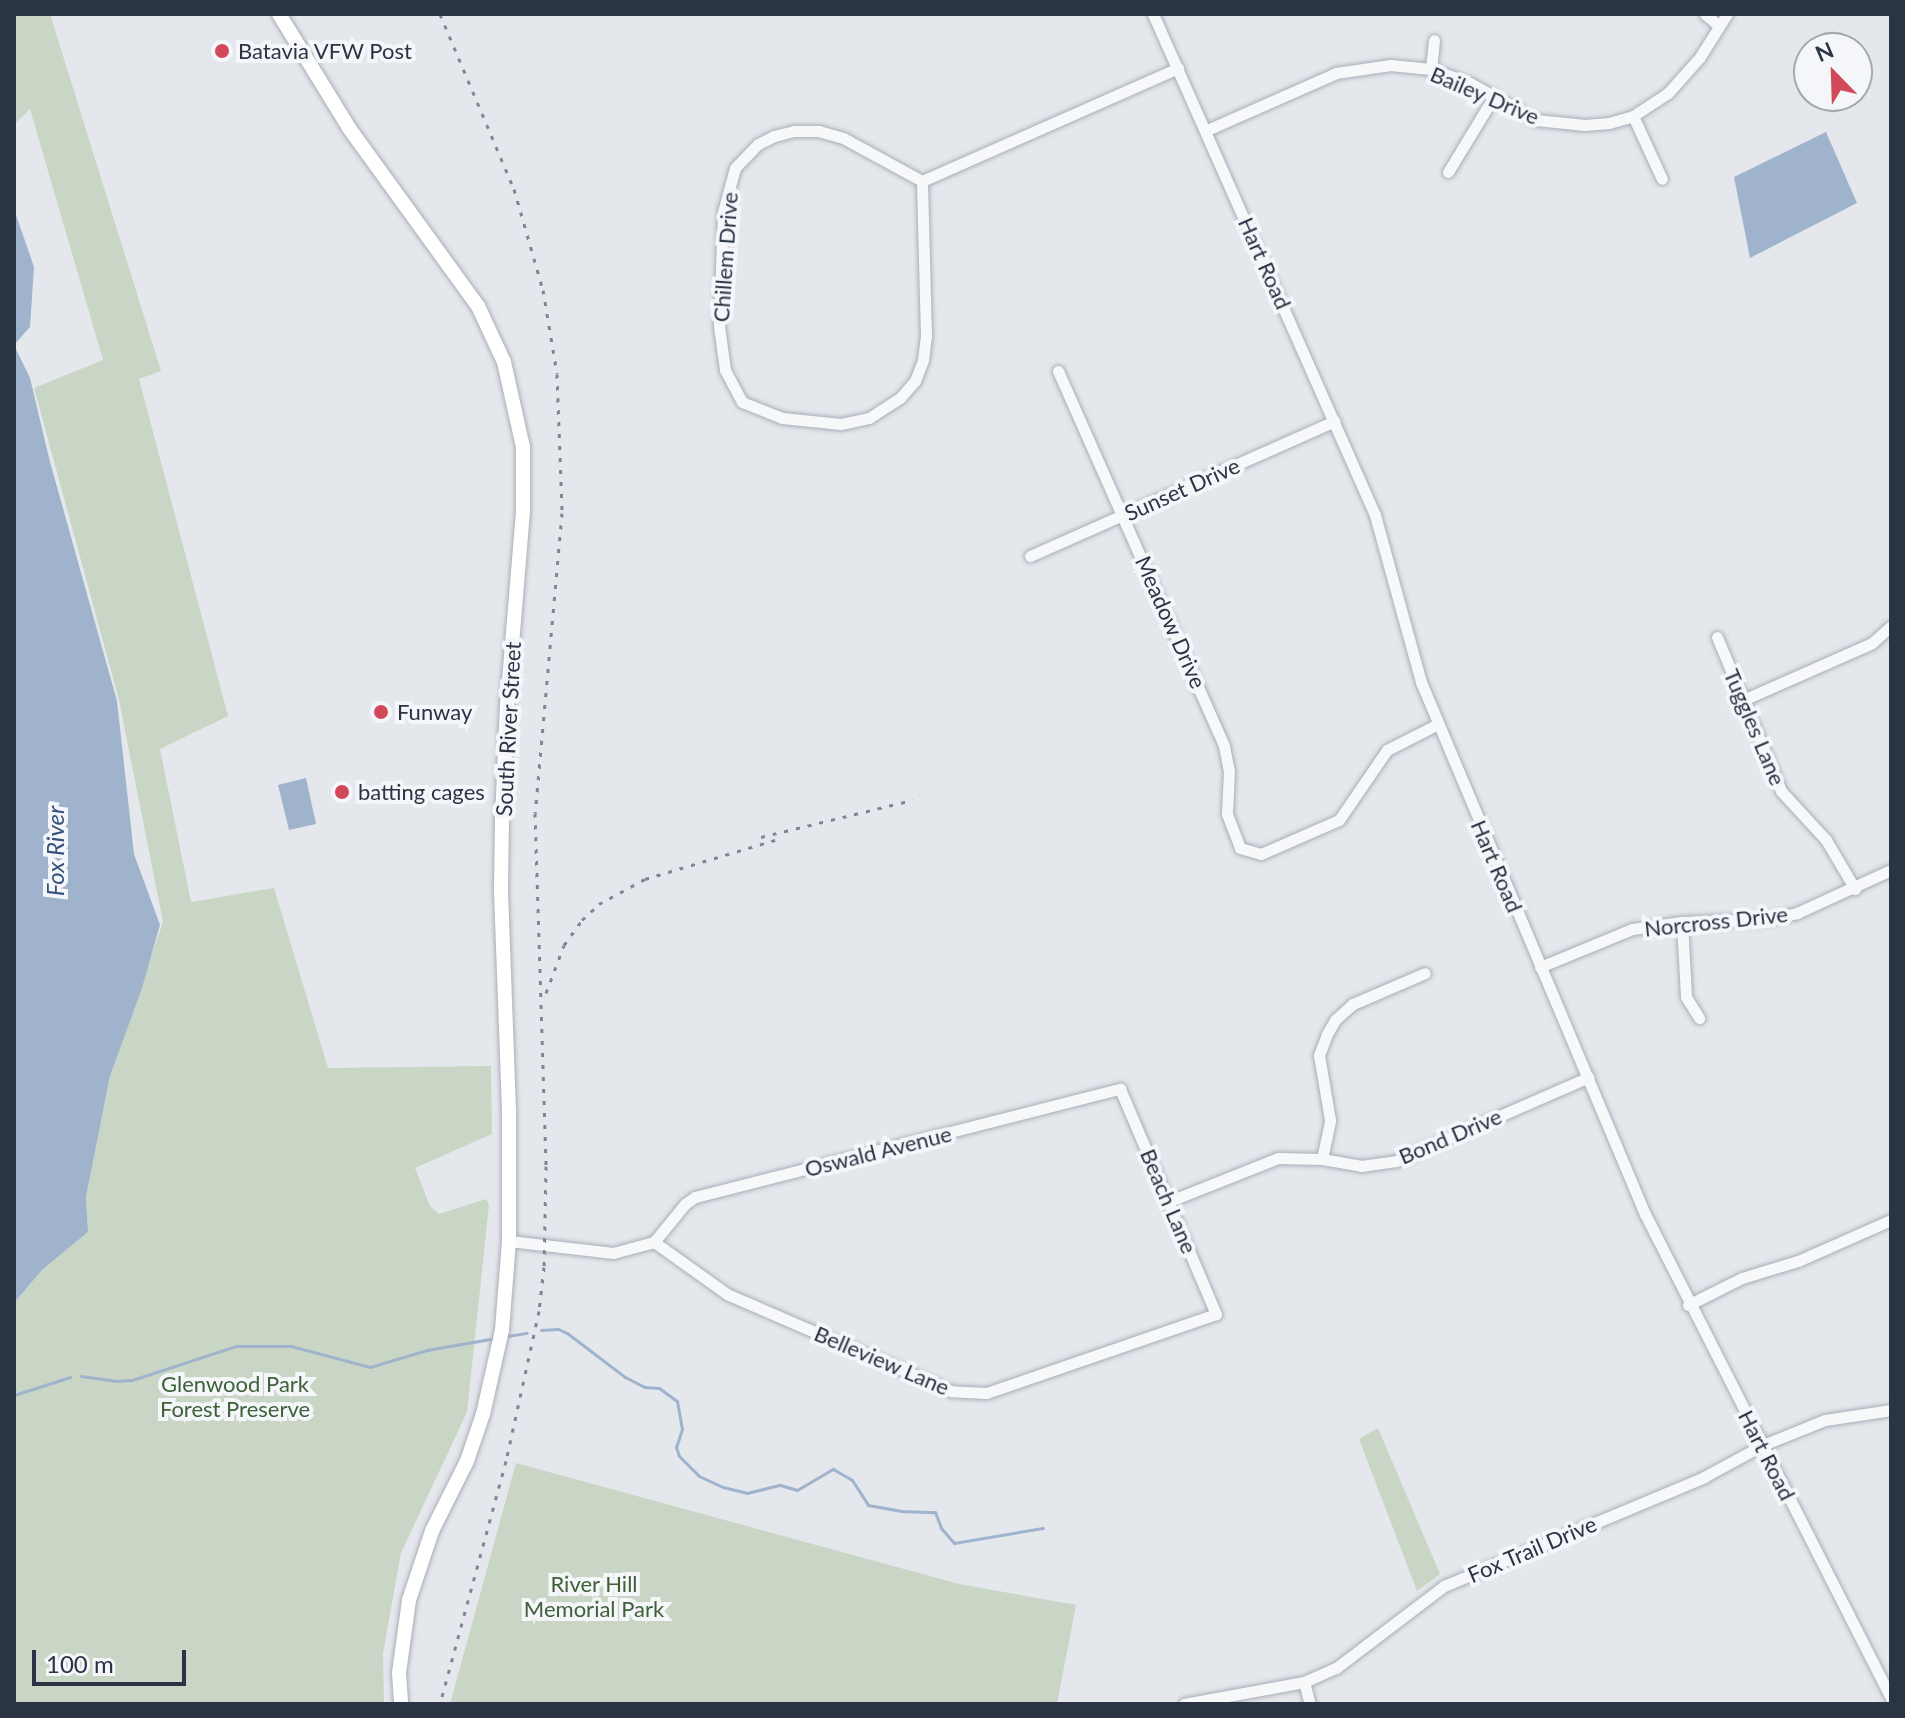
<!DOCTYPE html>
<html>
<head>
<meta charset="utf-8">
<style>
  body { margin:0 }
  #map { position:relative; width:1905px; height:1718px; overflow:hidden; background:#e4e7ec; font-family:Lato,sans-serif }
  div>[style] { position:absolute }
  .green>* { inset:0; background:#c9d6c5 }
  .water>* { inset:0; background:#9fb4cc }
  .stream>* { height:3px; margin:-1.5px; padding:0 1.5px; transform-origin:1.5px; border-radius:1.5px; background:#9fb4cc }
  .roads { filter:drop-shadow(0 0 2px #a9aeb7) drop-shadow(0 0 2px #a9aeb7) }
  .minor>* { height:11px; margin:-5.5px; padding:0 5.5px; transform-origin:5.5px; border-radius:5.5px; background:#f7f8fa }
  .major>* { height:14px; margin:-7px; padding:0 7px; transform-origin:7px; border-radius:7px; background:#fff }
  .rail>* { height:3px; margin-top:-1.5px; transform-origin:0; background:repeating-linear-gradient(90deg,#7d8696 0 4px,transparent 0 12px) }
  .dots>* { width:22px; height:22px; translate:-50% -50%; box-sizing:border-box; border:4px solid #f4f6f9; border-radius:50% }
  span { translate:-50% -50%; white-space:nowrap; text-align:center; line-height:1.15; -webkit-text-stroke:8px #f4f6f9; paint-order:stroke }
  .poi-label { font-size:22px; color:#2b3445 }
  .left { translate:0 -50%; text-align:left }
  .street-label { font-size:22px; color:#2b3445 }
  .park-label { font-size:22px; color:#3f6138 }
  .water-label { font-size:24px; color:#34527a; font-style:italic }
  .frame { position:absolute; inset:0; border:16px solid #2b3445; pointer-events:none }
  .north { position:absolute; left:1793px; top:32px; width:80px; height:80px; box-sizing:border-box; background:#f4f6f9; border:2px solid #a4a8b1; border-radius:50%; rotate:337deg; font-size:22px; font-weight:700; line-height:32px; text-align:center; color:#2b3445 }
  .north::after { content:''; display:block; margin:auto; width:28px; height:36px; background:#d1495b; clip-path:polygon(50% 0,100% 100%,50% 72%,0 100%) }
  .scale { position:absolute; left:32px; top:1650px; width:154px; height:36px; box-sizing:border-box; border:4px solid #2b3445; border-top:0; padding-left:10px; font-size:24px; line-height:28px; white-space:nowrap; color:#2b3445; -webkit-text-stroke:6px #f4f6f9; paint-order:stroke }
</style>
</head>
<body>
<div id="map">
  <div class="green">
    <i style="clip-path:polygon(14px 14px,50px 14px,161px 371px,139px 379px,228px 716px,160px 749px,191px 902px,274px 888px,328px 1068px,491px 1066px,492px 1134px,415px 1168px,430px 1206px,439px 1214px,486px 1199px,489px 1205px,467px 1412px,401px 1553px,383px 1653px,384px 1704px,14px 1704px,14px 1303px,42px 1270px,88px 1232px,86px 1197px,110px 1076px,163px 922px,119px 700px,34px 388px,103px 360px,30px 109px,14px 125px)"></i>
    <i style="clip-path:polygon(1378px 1428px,1440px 1574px,1417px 1591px,1359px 1439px)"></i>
    <i style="clip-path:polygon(516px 1463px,959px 1584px,1076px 1605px,1057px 1704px,450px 1704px)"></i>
  </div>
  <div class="water">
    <i style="clip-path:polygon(1826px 132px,1857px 203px,1750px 258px,1734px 177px)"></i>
    <i style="clip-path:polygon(14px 209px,34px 267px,30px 327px,14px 345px,30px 378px,50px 462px,117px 701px,134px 854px,160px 925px,142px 988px,110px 1076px,86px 1197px,88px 1232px,42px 1270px,14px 1303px)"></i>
    <i style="clip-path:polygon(306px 778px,316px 824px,289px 830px,278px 785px)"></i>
  </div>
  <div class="stream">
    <i style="left:541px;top:1330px;width:17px;rotate:-3deg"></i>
    <i style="left:558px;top:1329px;width:10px;rotate:24deg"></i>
    <i style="left:567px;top:1333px;width:73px;rotate:37.2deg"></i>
    <i style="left:625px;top:1377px;width:22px;rotate:27deg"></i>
    <i style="left:645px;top:1387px;width:14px;rotate:4deg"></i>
    <i style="left:659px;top:1388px;width:22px;rotate:36deg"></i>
    <i style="left:677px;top:1401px;width:28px;rotate:80deg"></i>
    <i style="left:682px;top:1429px;width:19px;rotate:108deg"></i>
    <i style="left:676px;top:1447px;width:9px;rotate:72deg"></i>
    <i style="left:679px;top:1456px;width:28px;rotate:45deg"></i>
    <i style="left:699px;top:1476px;width:26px;rotate:25deg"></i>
    <i style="left:723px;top:1487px;width:25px;rotate:14deg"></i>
    <i style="left:747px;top:1493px;width:34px;rotate:-14deg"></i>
    <i style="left:780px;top:1485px;width:18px;rotate:16deg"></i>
    <i style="left:797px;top:1490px;width:42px;rotate:-30.3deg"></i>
    <i style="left:833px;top:1469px;width:22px;rotate:30deg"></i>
    <i style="left:852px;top:1480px;width:30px;rotate:57deg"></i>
    <i style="left:868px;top:1505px;width:34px;rotate:10deg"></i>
    <i style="left:901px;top:1511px;width:34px;rotate:2deg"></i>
    <i style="left:935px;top:1512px;width:17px;rotate:69deg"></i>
    <i style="left:941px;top:1528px;width:20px;rotate:49deg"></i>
    <i style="left:954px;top:1543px;width:90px;rotate:-9.6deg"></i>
    <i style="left:507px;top:1336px;width:20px;rotate:-9deg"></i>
    <i style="left:81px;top:1376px;width:34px;rotate:8deg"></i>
    <i style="left:115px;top:1381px;width:17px;rotate:-3deg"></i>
    <i style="left:132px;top:1380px;width:109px;rotate:-18.1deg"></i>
    <i style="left:236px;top:1346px;width:55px"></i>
    <i style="left:291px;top:1346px;width:82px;rotate:14.9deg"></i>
    <i style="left:370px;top:1367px;width:59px;rotate:-16.6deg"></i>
    <i style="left:427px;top:1350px;width:70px;rotate:-9.9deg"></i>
    <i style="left:14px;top:1395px;width:59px;rotate:-17.8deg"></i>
  </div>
  <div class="roads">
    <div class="minor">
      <i style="left:1153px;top:14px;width:548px;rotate:66.1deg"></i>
      <i style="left:1375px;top:515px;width:173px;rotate:74.6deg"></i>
      <i style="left:1421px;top:682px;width:577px;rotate:67.17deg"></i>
      <i style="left:1645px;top:1214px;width:543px;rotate:63.06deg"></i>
      <i style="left:1705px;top:14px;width:17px;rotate:40deg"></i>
      <i style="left:1431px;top:69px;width:29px;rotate:-84deg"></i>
      <i style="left:1633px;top:116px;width:69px;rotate:65.3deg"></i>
      <i style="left:1207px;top:130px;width:141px;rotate:-23.8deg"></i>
      <i style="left:1336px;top:73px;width:55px;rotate:-8.4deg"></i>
      <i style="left:1390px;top:65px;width:41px;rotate:5.6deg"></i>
      <i style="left:1431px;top:69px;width:41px;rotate:19.7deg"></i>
      <i style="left:1470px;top:83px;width:76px;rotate:29.3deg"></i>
      <i style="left:1536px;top:120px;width:49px;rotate:5.8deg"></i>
      <i style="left:1585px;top:125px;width:24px;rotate:-5deg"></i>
      <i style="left:1609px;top:123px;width:25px;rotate:-16deg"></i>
      <i style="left:1633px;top:116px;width:42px;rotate:-33.3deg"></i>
      <i style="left:1668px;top:93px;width:48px;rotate:-48.4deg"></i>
      <i style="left:1700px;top:57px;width:51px;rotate:-57.9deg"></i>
      <i style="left:1448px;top:172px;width:87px;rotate:-58.7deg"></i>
      <i style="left:922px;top:181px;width:90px;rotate:-151.4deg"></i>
      <i style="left:843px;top:138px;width:25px;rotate:-164deg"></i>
      <i style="left:819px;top:131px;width:25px;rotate:180deg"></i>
      <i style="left:794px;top:131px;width:21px;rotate:166deg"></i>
      <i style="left:774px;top:136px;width:18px;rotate:153deg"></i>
      <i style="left:758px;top:144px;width:33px;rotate:134deg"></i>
      <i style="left:735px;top:168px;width:46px;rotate:105.3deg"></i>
      <i style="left:723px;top:212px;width:114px;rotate:92deg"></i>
      <i style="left:719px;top:326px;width:44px;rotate:82.2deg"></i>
      <i style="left:725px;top:370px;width:36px;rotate:62deg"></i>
      <i style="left:742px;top:402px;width:43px;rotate:21.8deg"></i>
      <i style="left:782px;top:418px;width:59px;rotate:5.8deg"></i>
      <i style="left:841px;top:424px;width:29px;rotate:-12deg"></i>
      <i style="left:869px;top:418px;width:37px;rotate:-33deg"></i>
      <i style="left:900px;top:398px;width:23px;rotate:-49deg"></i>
      <i style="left:915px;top:381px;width:22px;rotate:-69deg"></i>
      <i style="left:923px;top:360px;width:24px;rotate:-83deg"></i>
      <i style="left:926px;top:336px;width:155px;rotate:-91.5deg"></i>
      <i style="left:922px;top:181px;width:280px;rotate:-23.8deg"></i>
      <i style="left:1058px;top:371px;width:410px;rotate:66.1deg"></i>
      <i style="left:1224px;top:746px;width:25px;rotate:79deg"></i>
      <i style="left:1229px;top:771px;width:43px;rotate:92.7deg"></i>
      <i style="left:1227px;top:814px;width:36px;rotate:69deg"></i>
      <i style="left:1240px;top:848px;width:22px;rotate:16deg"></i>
      <i style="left:1261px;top:854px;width:85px;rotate:-23.6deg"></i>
      <i style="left:1339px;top:820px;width:85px;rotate:-55.6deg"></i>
      <i style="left:1387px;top:750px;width:57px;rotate:-27deg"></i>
      <i style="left:1030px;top:556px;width:333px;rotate:-23.9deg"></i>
      <i style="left:1717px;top:637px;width:167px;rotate:67.4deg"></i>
      <i style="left:1781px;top:791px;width:67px;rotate:47.4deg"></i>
      <i style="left:1826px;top:840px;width:57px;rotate:59.4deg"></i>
      <i style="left:1743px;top:700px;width:141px;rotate:-23.8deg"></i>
      <i style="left:1872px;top:643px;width:25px;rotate:-42deg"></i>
      <i style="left:1682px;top:922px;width:75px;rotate:86.9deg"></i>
      <i style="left:1686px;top:997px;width:25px;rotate:58deg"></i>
      <i style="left:1540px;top:967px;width:100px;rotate:-22.4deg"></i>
      <i style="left:1632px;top:929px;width:50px;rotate:-8deg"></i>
      <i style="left:1682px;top:922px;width:85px;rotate:-2deg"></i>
      <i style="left:1767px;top:919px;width:31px;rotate:-11deg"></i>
      <i style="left:1797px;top:913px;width:103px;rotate:-24.6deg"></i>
      <i style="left:1120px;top:1089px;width:245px;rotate:66.9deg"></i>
      <i style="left:1216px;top:1314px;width:243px;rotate:161deg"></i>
      <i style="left:986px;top:1393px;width:35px;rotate:-177deg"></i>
      <i style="left:951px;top:1391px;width:244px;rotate:-156.6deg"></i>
      <i style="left:727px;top:1294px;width:90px;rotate:-144.5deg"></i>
      <i style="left:654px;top:1242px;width:49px;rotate:-50.8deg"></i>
      <i style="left:685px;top:1204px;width:12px;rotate:-35deg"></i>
      <i style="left:695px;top:1197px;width:439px;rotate:-14.3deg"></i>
      <i style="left:1322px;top:1159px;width:40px;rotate:-78deg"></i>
      <i style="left:1330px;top:1120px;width:66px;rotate:-99.6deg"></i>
      <i style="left:1319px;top:1055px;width:22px;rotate:-69deg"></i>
      <i style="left:1327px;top:1034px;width:16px;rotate:-60deg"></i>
      <i style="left:1335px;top:1020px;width:24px;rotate:-42deg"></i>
      <i style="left:1353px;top:1004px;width:78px;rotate:-23.3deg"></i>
      <i style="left:1170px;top:1201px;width:116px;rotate:-21.7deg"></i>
      <i style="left:1278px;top:1158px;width:44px;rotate:1.3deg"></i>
      <i style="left:1322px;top:1159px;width:40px;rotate:10deg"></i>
      <i style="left:1361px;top:1166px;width:35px;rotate:-8deg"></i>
      <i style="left:1396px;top:1161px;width:210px;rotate:-23.5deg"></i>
      <i style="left:509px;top:1241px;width:105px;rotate:6.6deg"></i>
      <i style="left:613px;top:1253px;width:42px;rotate:-15deg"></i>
      <i style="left:1688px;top:1305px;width:60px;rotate:-26.6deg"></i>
      <i style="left:1742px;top:1278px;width:59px;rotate:-16.9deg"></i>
      <i style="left:1798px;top:1261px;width:102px;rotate:-23.8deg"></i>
      <i style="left:1304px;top:1682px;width:23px;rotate:75deg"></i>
      <i style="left:1184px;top:1704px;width:122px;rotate:-10.4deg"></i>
      <i style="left:1304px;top:1682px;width:35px;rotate:-24deg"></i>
      <i style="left:1336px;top:1668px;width:136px;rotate:-37.2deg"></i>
      <i style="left:1444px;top:1586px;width:282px;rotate:-22.7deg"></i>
      <i style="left:1704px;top:1477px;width:67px;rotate:-28.5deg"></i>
      <i style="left:1763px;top:1445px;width:67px;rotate:-22deg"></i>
      <i style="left:1825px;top:1420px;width:67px;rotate:-8.6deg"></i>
    </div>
    <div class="major">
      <i style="left:279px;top:14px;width:134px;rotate:58.4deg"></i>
      <i style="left:349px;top:128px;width:220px;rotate:54.1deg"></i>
      <i style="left:478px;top:306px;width:62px;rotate:65.1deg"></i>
      <i style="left:504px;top:362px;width:87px;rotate:77.4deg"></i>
      <i style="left:523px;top:447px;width:64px;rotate:90deg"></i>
      <i style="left:523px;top:511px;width:195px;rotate:94.7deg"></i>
      <i style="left:507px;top:705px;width:113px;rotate:92.5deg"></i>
      <i style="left:502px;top:818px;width:74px;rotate:90.8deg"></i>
      <i style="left:501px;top:892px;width:221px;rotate:87.9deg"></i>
      <i style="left:509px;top:1113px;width:128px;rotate:90deg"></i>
      <i style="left:509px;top:1241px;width:89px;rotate:94.5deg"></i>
      <i style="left:502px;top:1330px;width:86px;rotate:102.7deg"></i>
      <i style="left:483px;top:1414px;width:50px;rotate:108.8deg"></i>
      <i style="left:467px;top:1461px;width:78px;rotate:116.6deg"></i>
      <i style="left:432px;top:1531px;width:73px;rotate:108.4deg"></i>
      <i style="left:409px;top:1600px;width:74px;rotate:97.8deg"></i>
      <i style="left:399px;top:1673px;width:31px;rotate:86deg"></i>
    </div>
  </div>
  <div class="rail">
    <i style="left:440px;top:14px;width:190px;rotate:67.1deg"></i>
    <i style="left:514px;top:189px;width:105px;rotate:74deg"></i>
    <i style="left:543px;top:290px;width:85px;rotate:80.5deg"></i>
    <i style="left:557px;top:374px;width:139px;rotate:87.9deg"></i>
    <i style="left:562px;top:513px;width:301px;rotate:95.1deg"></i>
    <i style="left:535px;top:813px;width:353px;rotate:88.2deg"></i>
    <i style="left:546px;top:1166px;width:101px;rotate:91.1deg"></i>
    <i style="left:544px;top:1267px;width:44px;rotate:96.5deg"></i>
    <i style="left:539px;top:1311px;width:154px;rotate:102.4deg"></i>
    <i style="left:506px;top:1461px;width:252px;rotate:105.2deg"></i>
    <i style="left:761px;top:837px;width:156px;rotate:-13.7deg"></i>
    <i style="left:546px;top:993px;width:51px;rotate:-69.4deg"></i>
    <i style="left:564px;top:945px;width:31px;rotate:-54deg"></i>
    <i style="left:582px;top:920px;width:23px;rotate:-43deg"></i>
    <i style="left:599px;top:904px;width:52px;rotate:-28.5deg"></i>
    <i style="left:645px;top:879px;width:136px;rotate:-16.7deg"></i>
  </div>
  <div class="dots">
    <i style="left:222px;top:51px;background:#d1495b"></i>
    <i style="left:381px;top:712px;background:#d1495b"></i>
    <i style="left:342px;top:792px;background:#d1495b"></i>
  </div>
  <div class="poi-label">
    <span class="left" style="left:238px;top:51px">Batavia VFW Post</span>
    <span class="left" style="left:397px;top:712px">Funway</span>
    <span class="left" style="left:358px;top:792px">batting cages</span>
  </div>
  <div class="street-label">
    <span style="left:1485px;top:95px;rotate:23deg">Bailey Drive</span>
    <span style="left:725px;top:257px;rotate:-86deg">Chillem Drive</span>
    <span style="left:1265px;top:263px;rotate:66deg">Hart Road</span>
    <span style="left:1182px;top:489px;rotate:-24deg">Sunset Drive</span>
    <span style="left:1171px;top:622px;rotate:66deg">Meadow Drive</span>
    <span style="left:1755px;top:727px;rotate:67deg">Tuggles Lane</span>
    <span style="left:508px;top:729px;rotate:-87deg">South River Street</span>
    <span style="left:1497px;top:866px;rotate:67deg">Hart Road</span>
    <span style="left:1716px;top:921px;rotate:-6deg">Norcross Drive</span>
    <span style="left:1450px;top:1136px;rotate:-23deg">Bond Drive</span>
    <span style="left:878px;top:1151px;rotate:-14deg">Oswald Avenue</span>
    <span style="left:1169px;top:1201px;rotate:67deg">Beach Lane</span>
    <span style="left:882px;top:1360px;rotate:23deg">Belleview Lane</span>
    <span style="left:1767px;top:1455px;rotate:63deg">Hart Road</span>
    <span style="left:1532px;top:1549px;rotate:-23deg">Fox Trail Drive</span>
  </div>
  <div class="park-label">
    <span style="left:235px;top:1396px">Glenwood Park<br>Forest Preserve</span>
    <span style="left:594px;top:1596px">River Hill<br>Memorial Park</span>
  </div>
  <div class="water-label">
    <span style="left:55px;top:851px;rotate:-90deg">Fox River</span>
  </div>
  <div class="frame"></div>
  <div class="north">N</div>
  <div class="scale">100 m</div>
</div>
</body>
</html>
